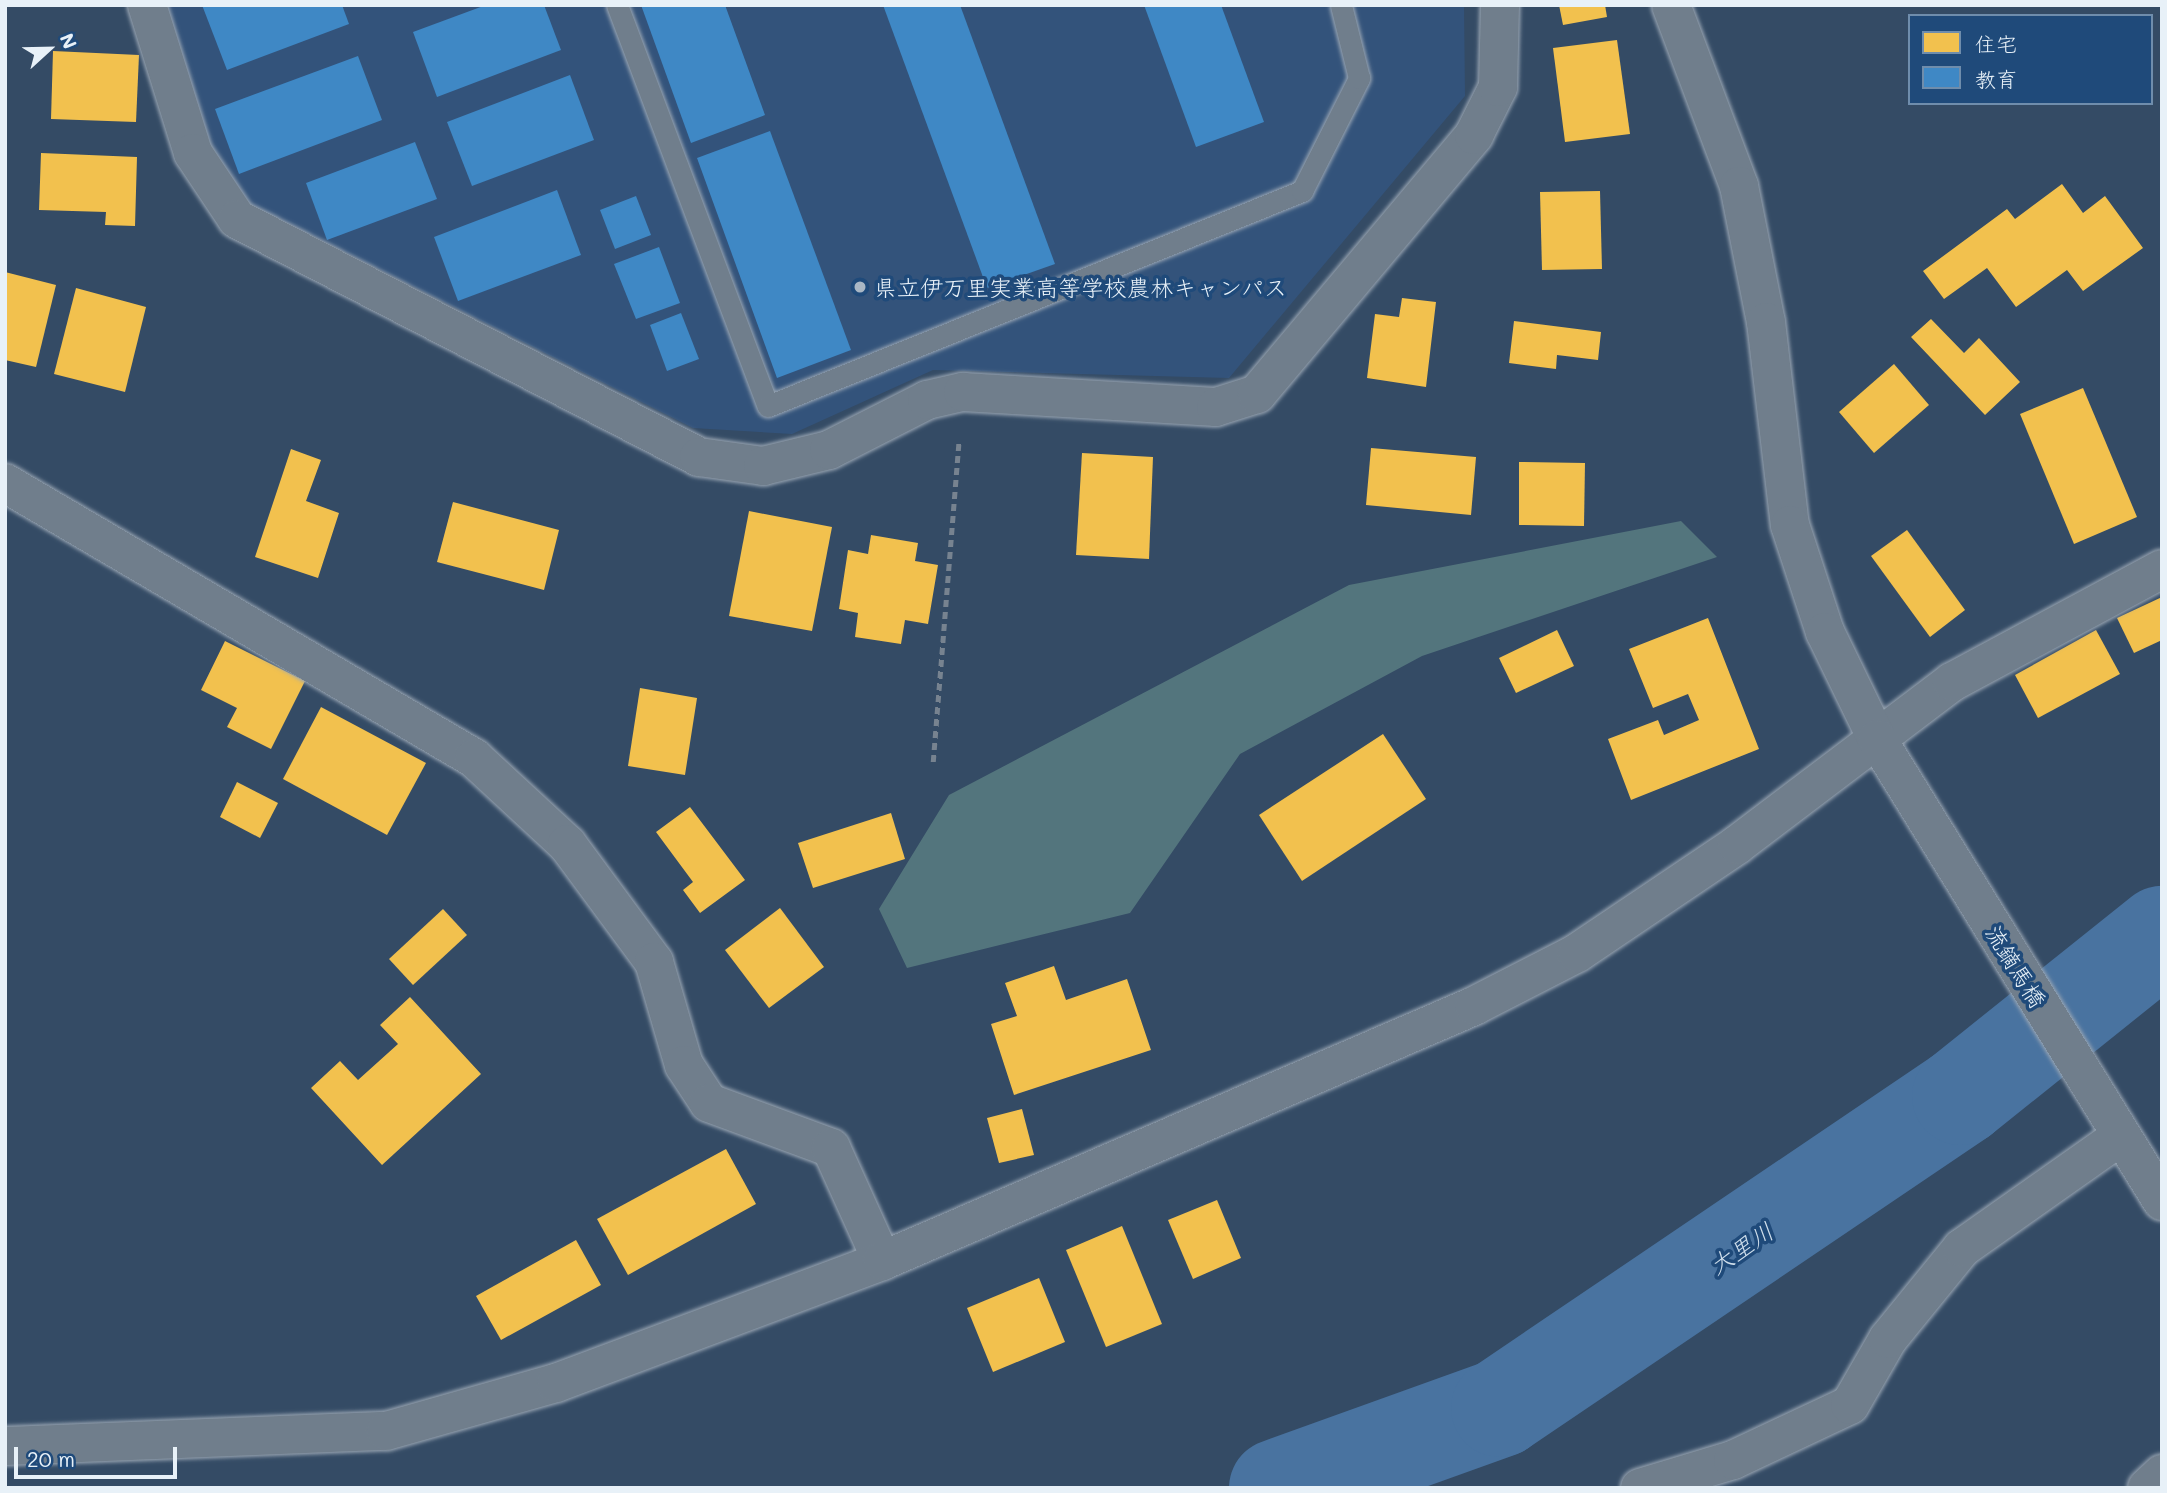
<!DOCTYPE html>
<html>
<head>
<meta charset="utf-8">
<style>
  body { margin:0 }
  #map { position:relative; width:2167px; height:1493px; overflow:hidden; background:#344b65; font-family:Mali,"Klee One",sans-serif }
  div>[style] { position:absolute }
  .built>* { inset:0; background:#33537b }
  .green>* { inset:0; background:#53757d }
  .homes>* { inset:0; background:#f2c14e }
  .schools>* { inset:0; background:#3f88c5 }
  .river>* { height:98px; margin:-49px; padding:0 49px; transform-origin:49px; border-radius:49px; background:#4973a0 }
  .path>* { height:4.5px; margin-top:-2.25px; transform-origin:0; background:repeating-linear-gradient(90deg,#778390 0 7px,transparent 0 12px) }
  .roads { filter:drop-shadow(0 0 2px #9aa6b3) drop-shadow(0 0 2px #9aa6b3) }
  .lane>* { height:21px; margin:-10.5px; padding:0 10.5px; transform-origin:10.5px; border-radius:10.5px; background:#707e8c }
  .street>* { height:38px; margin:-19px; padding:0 19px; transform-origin:19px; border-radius:19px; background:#707e8c }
  .secondary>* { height:38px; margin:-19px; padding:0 19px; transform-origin:19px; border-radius:19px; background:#707e8c }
  .dots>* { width:19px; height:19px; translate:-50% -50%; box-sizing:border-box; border:4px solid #1f4a7a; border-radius:50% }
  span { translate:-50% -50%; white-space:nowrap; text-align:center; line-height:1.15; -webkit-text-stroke:7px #1f4a7a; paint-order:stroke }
  .poi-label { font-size:23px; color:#e8f1f8 }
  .left { translate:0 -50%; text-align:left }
  .street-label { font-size:23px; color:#e8f1f8 }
  .water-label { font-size:24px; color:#d0dfec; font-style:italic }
  .frame { position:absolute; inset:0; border:7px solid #e8f1f8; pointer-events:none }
  .legend { position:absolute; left:1908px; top:14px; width:245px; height:91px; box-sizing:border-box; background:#1f4a7a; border:2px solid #6f8dac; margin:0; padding:9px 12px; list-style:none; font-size:21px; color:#e8f1f8 }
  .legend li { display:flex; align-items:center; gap:14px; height:35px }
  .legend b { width:35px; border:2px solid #6f8dac }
  .north { position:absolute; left:14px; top:14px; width:70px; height:70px; -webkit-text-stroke:5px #1f4a7a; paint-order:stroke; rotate:68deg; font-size:19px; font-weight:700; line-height:28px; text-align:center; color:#e8f1f8 }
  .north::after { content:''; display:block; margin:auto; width:24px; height:32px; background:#e8f1f8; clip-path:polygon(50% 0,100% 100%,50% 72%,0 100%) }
  .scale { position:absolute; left:14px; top:1447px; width:163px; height:32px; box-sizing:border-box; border:4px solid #e8f1f8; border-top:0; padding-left:9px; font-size:21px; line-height:24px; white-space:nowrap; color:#e8f1f8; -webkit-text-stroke:5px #1f4a7a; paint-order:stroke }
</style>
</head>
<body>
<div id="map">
  <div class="built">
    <i style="clip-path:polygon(165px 5px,1464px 5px,1465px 96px,1229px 378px,933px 370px,792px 434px,693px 428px,250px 204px,210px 146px)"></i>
  </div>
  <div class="green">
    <i style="clip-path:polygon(1681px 521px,1717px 557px,1422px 656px,1240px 754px,1130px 913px,907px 968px,879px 909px,949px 795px,1349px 585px)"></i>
  </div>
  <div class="homes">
    <i style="clip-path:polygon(1559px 5px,1605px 5px,1607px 17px,1563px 25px)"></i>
    <i style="clip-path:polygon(1617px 40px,1630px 134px,1565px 142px,1553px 48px)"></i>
    <i style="clip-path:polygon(53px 51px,139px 55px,136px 122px,51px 119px)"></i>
    <i style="clip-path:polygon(41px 153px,137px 157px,135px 226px,105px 225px,106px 212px,39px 210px)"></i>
    <i style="clip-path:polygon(2062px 184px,2083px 213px,2105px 196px,2143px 248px,2083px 291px,2067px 270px,2016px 307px,1987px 268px,1944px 299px,1923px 271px,2007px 209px,2015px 219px)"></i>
    <i style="clip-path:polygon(1600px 191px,1602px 269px,1542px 270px,1540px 192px)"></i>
    <i style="clip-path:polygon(5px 272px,56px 285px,36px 367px,5px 360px)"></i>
    <i style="clip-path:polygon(76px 288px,146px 307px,125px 392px,54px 374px)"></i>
    <i style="clip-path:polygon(1402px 298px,1436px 302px,1426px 387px,1367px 378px,1375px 314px,1399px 317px)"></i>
    <i style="clip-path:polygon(1931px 319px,1964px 353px,1979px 338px,2020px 382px,1985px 415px,1911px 337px)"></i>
    <i style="clip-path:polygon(1514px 321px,1601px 332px,1598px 360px,1557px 355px,1556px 369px,1509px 363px)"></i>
    <i style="clip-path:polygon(1894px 364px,1929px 405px,1874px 453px,1839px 412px)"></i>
    <i style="clip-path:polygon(2083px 388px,2137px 517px,2074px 544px,2020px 414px)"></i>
    <i style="clip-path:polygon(1371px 448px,1476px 457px,1471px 515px,1366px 505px)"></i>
    <i style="clip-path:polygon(291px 449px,321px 460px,306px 501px,339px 513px,318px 578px,255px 557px)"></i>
    <i style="clip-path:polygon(1082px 453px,1153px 457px,1149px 559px,1076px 555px)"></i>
    <i style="clip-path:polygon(1519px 462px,1585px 463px,1584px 526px,1519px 525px)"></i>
    <i style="clip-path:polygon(453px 502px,559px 530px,544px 590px,437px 562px)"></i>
    <i style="clip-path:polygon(749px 511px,832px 527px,812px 631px,729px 616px)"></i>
    <i style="clip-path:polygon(1907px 530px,1965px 610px,1930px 637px,1871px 556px)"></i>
    <i style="clip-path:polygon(871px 535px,918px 543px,915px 561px,938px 565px,928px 624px,905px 620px,901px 644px,855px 637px,858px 613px,839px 609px,848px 550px,868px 554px)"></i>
    <i style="clip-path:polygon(2162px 597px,2162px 640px,2134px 653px,2117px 618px)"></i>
    <i style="clip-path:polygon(1708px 618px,1759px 749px,1631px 800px,1608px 739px,1658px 720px,1664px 735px,1699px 720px,1688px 694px,1653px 708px,1629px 649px)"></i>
    <i style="clip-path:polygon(1557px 630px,1574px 666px,1516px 693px,1499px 658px)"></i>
    <i style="clip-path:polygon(2096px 630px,2120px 674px,2038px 718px,2015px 675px)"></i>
    <i style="clip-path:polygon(225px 641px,305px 681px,271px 749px,227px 727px,237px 708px,201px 690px)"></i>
    <i style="clip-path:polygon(640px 688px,697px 698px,685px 775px,628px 766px)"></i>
    <i style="clip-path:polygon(321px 707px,426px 763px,387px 835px,283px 779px)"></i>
    <i style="clip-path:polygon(1383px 734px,1426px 799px,1302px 881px,1259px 815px)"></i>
    <i style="clip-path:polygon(237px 782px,278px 803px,260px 838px,220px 817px)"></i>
    <i style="clip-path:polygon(690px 807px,745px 880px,700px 913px,683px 890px,693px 882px,656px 832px)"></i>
    <i style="clip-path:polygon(891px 813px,905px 859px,813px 888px,798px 843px)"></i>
    <i style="clip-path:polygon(780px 908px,824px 967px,769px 1008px,725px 950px)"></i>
    <i style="clip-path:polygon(443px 909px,467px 935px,413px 985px,389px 959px)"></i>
    <i style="clip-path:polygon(1054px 966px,1066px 1000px,1127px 979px,1151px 1050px,1014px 1095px,991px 1024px,1017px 1016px,1005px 983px)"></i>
    <i style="clip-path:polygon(410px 997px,481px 1074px,382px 1165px,311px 1088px,340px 1061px,358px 1080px,398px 1044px,380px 1025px)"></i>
    <i style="clip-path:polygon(1022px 1109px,1034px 1155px,999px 1163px,987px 1118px)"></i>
    <i style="clip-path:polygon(726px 1149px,756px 1204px,628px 1275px,597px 1219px)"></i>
    <i style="clip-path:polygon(1217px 1200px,1241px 1258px,1193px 1279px,1168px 1220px)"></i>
    <i style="clip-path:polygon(1122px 1226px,1162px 1324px,1106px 1347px,1066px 1250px)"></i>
    <i style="clip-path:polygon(576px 1240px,601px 1285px,501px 1340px,476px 1296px)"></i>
    <i style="clip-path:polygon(1039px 1278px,1065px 1342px,993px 1372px,967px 1308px)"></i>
  </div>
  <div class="schools">
    <i style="clip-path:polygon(202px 5px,342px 5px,349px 24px,227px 70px)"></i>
    <i style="clip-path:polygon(486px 5px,544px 5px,561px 50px,437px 97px,413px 32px)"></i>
    <i style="clip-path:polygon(641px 5px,725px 5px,765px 115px,691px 143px)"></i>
    <i style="clip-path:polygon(883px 5px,960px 5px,1055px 264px,987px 288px)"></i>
    <i style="clip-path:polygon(1144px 5px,1221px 5px,1264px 122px,1196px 147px)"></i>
    <i style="clip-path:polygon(358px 56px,382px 120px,239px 174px,215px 109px)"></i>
    <i style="clip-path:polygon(570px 75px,594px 140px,472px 186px,447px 122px)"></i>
    <i style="clip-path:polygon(770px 131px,851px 350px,777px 378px,697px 158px)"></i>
    <i style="clip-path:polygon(415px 142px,437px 199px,327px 240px,306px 183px)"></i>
    <i style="clip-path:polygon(557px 190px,581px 255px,458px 301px,434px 237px)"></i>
    <i style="clip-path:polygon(636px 196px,651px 235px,615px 249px,600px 210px)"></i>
    <i style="clip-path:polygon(659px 247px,680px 303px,636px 319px,614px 264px)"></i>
    <i style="clip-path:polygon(681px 313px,699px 359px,667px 371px,650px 325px)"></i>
  </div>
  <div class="river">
    <i style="left:1278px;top:1488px;width:236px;rotate:-19.8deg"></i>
    <i style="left:1500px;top:1408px;width:557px;rotate:-34.09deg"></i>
    <i style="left:1961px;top:1096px;width:258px;rotate:-38.7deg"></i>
  </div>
  <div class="path">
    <i style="left:933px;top:762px;width:322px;rotate:-85.4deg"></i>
  </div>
  <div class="roads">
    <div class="lane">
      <i style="left:617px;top:5px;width:428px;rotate:69.4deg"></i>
      <i style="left:768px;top:406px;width:576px;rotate:-21.93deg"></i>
      <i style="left:1302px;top:191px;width:127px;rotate:-63.2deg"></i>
      <i style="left:1359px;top:78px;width:75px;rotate:-103.9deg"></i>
    </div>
    <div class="street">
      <i style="left:147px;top:5px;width:155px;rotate:72.7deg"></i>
      <i style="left:193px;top:153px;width:79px;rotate:56.3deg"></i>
      <i style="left:237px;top:219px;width:520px;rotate:27.26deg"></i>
      <i style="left:699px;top:457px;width:65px;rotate:8deg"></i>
      <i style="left:763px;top:466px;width:68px;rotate:-13.6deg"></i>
      <i style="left:829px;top:450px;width:110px;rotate:-27deg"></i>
      <i style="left:927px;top:400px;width:37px;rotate:-13deg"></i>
      <i style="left:963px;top:392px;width:253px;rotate:3.4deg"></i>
      <i style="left:1216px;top:407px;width:43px;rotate:-17.6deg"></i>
      <i style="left:1257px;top:394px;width:338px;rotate:-50deg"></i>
      <i style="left:1474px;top:135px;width:54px;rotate:-63.4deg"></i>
      <i style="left:1498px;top:87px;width:82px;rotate:-88.6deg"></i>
      <i style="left:5px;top:483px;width:544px;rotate:30.39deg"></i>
      <i style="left:474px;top:758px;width:127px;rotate:42.8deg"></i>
      <i style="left:567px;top:844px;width:147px;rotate:53.6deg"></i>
      <i style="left:654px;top:962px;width:107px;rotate:73.8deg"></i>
      <i style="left:684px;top:1065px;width:45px;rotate:56.7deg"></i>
      <i style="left:709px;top:1103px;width:130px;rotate:20.2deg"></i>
      <i style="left:831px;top:1148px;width:124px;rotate:65.7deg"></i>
      <i style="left:5px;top:1446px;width:381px;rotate:-2.3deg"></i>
      <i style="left:386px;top:1431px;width:177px;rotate:-15.8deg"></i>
      <i style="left:556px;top:1383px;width:348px;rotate:-20.5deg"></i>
      <i style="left:882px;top:1261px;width:645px;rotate:-23.3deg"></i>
      <i style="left:1474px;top:1006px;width:116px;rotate:-27.2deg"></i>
      <i style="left:1577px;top:953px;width:193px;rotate:-34deg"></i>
      <i style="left:1737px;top:845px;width:270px;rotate:-37.2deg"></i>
      <i style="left:1952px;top:682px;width:238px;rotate:-28.3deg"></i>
      <i style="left:1640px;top:1488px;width:97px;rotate:-16.8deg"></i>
      <i style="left:1733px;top:1460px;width:129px;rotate:-25.2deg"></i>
      <i style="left:1850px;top:1405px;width:76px;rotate:-60.1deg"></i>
      <i style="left:1888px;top:1339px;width:117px;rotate:-50.9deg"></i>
      <i style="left:1962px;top:1248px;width:194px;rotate:-35.2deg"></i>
      <i style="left:2147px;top:1488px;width:21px;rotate:-43deg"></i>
    </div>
    <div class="secondary">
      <i style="left:1671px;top:5px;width:193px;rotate:69.4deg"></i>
      <i style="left:1739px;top:186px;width:139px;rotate:78.8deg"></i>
      <i style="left:1766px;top:322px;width:204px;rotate:83.3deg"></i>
      <i style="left:1790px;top:525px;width:113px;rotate:71.9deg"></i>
      <i style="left:1825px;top:632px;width:119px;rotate:64.1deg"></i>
      <i style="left:1877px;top:739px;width:543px;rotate:58.33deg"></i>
    </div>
  </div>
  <div class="dots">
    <i style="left:860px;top:287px;background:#a9b7c5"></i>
  </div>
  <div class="poi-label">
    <span class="left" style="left:874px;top:287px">県立伊万里実業高等学校農林キャンパス</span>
  </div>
  <div class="street-label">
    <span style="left:2016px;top:966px;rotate:58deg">流鏑馬橋</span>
  </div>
  <div class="water-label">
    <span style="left:1741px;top:1248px;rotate:-34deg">大里川</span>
  </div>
  <div class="frame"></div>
  <ul class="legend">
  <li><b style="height:19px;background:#f2c14e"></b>住宅</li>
  <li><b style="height:19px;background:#3f88c5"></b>教育</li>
  </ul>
  <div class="north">N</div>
  <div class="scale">20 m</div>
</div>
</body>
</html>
